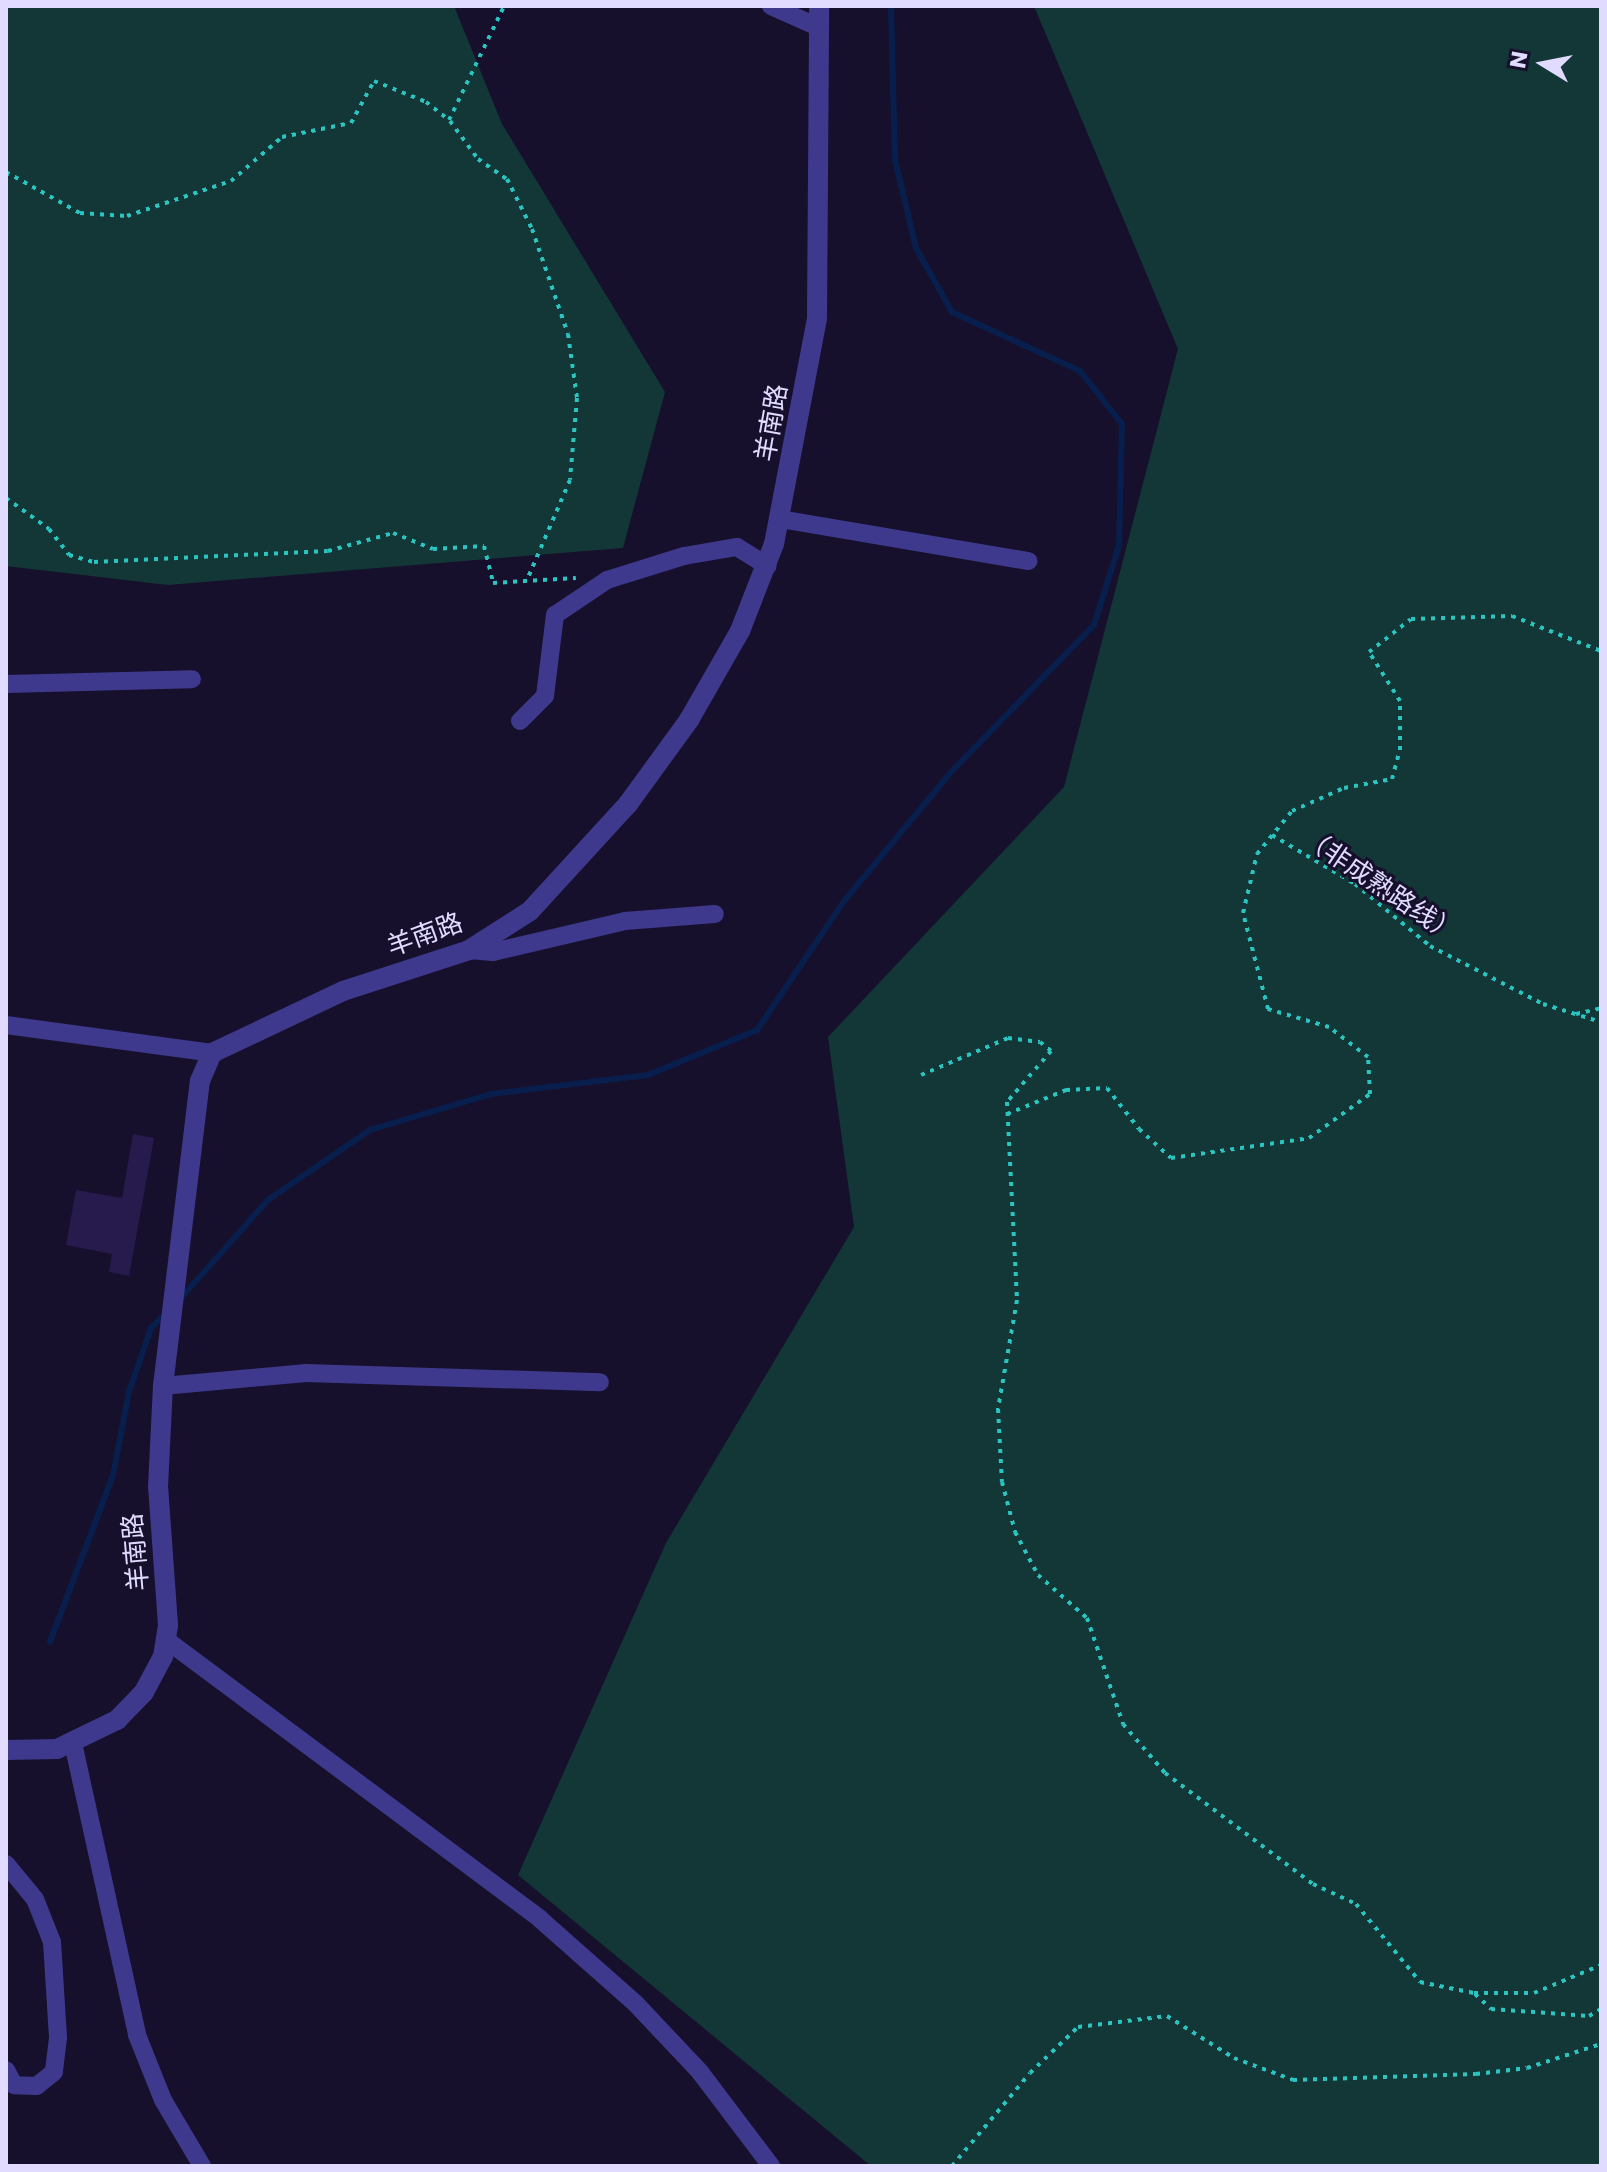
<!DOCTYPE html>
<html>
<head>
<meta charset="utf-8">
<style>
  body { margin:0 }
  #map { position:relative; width:1607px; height:2172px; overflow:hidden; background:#16102c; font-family:Poppins,"Noto Sans SC",sans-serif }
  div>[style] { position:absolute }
  .green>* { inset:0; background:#133737 }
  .stream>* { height:6px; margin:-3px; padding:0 3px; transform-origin:3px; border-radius:3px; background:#081f4d }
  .building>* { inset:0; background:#271b4e }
  .path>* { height:4px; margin-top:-2px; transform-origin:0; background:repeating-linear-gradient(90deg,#2ac4c1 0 4px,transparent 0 10px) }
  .minor>* { height:18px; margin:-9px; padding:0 9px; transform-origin:9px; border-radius:9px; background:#3f398d }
  .tertiary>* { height:20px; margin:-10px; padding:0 10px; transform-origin:10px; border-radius:10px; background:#3f398d }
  span { translate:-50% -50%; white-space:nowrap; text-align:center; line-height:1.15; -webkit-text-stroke:6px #16102c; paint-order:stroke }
  .street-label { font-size:26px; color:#e1dbff }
  .frame { position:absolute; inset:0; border:8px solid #e1dbff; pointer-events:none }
  .north { position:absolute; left:1503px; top:24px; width:80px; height:80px; -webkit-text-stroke:6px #16102c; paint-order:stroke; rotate:280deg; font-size:22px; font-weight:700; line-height:32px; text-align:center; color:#e1dbff }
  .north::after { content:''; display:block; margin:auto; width:28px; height:36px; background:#e1dbff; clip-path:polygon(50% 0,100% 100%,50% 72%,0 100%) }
</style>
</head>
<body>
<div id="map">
  <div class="green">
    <i style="clip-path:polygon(6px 6px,454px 6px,502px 124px,665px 392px,623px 548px,168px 585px,6px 566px)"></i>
    <i style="clip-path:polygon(1034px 6px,1601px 6px,1601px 2166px,871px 2166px,518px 1875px,666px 1543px,854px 1227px,828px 1037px,1064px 787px,1178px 349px)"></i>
  </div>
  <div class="stream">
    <i style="left:180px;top:1299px;width:132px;rotate:-48.4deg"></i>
    <i style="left:268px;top:1200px;width:124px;rotate:-34.5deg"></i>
    <i style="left:370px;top:1130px;width:126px;rotate:-16.6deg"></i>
    <i style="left:491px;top:1094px;width:158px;rotate:-6.9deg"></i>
    <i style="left:648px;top:1075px;width:118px;rotate:-22.4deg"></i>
    <i style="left:757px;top:1030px;width:156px;rotate:-56deg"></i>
    <i style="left:844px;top:901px;width:168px;rotate:-50.3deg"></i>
    <i style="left:951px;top:772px;width:205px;rotate:-45.8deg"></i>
    <i style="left:1094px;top:625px;width:84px;rotate:-72.6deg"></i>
    <i style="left:1119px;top:545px;width:121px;rotate:-88.6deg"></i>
    <i style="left:1122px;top:424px;width:68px;rotate:-128.4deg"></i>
    <i style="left:1080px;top:371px;width:141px;rotate:-155.3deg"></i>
    <i style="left:952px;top:312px;width:73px;rotate:-119.4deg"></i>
    <i style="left:916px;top:248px;width:90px;rotate:-103.4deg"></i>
    <i style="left:895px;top:160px;width:154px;rotate:-91.5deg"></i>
    <i style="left:50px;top:1642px;width:178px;rotate:-69.3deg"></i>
    <i style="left:113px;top:1475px;width:85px;rotate:-79.1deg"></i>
    <i style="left:129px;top:1392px;width:68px;rotate:-71deg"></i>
    <i style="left:151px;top:1328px;width:21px;rotate:-45deg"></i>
  </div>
  <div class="building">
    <i style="clip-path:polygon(133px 1134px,154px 1138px,129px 1276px,109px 1272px,112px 1254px,66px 1245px,76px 1190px,122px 1198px)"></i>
  </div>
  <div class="path">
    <i style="left:450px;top:121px;width:47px;rotate:53.6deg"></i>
    <i style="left:478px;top:159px;width:35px;rotate:35deg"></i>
    <i style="left:507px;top:179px;width:56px;rotate:63.4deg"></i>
    <i style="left:532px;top:229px;width:111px;rotate:71.1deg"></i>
    <i style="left:568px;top:334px;width:65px;rotate:82deg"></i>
    <i style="left:577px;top:398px;width:82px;rotate:94.9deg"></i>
    <i style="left:570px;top:480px;width:109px;rotate:113.3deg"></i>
    <i style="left:6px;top:172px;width:85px;rotate:29deg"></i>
    <i style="left:80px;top:213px;width:47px;rotate:3.7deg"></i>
    <i style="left:127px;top:216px;width:110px;rotate:-18.6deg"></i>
    <i style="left:231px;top:181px;width:67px;rotate:-40.8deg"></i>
    <i style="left:282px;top:137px;width:70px;rotate:-11.5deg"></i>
    <i style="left:351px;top:123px;width:48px;rotate:-61.3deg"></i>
    <i style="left:374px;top:81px;width:56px;rotate:22deg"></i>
    <i style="left:426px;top:102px;width:29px;rotate:38deg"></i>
    <i style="left:449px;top:120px;width:127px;rotate:-64.2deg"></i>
    <i style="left:6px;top:498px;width:53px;rotate:35.8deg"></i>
    <i style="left:49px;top:529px;width:33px;rotate:52deg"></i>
    <i style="left:69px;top:555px;width:26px;rotate:16deg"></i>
    <i style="left:94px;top:562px;width:234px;rotate:-2.7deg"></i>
    <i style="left:328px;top:551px;width:67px;rotate:-15.5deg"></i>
    <i style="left:393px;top:533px;width:43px;rotate:21.8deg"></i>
    <i style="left:433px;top:549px;width:51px;rotate:-3.4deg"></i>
    <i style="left:484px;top:546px;width:38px;rotate:76deg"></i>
    <i style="left:493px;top:583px;width:83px;rotate:-3.4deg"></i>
    <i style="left:1272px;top:835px;width:96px;rotate:30.6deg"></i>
    <i style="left:1355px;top:884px;width:97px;rotate:39.6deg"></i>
    <i style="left:1430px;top:946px;width:127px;rotate:27.2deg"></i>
    <i style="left:1543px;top:1004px;width:61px;rotate:17.2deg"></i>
    <i style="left:1576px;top:1014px;width:26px;rotate:-13deg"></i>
    <i style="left:921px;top:1075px;width:95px;rotate:-23deg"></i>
    <i style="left:1008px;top:1038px;width:32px;rotate:7deg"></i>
    <i style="left:1040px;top:1042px;width:14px;rotate:39deg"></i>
    <i style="left:1051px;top:1051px;width:67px;rotate:130.8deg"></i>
    <i style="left:1007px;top:1102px;width:198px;rotate:87.1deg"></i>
    <i style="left:1017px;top:1300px;width:111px;rotate:99.9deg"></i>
    <i style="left:998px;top:1409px;width:73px;rotate:86.9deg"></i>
    <i style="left:1002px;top:1482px;width:52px;rotate:75.4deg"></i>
    <i style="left:1015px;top:1532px;width:49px;rotate:61.9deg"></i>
    <i style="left:1038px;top:1575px;width:65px;rotate:41.3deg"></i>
    <i style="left:1087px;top:1618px;width:112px;rotate:71.2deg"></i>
    <i style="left:1123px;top:1724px;width:65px;rotate:49.4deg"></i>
    <i style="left:1165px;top:1773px;width:185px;rotate:36.9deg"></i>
    <i style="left:1313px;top:1884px;width:47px;rotate:24.9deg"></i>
    <i style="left:1356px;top:1904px;width:101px;rotate:50.6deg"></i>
    <i style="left:1420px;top:1982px;width:55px;rotate:11.5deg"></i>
    <i style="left:1474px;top:1993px;width:60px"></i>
    <i style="left:1534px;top:1993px;width:73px;rotate:-22.7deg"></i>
    <i style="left:1007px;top:1114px;width:64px;rotate:-22.1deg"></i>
    <i style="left:1066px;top:1090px;width:41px;rotate:-2.8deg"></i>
    <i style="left:1107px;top:1088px;width:52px;rotate:52deg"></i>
    <i style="left:1139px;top:1129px;width:43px;rotate:42.2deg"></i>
    <i style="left:1171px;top:1158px;width:139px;rotate:-8.2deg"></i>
    <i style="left:1309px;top:1138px;width:75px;rotate:-35.8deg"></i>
    <i style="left:1370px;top:1094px;width:37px;rotate:-93deg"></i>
    <i style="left:1368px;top:1057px;width:49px;rotate:-142.4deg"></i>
    <i style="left:1329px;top:1027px;width:64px;rotate:-163.6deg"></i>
    <i style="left:1268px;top:1009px;width:99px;rotate:-104.6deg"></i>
    <i style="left:1243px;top:913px;width:61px;rotate:-76.7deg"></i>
    <i style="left:1257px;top:854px;width:55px;rotate:-50.9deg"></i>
    <i style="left:1292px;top:811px;width:57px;rotate:-23.9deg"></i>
    <i style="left:1344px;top:788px;width:49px;rotate:-10.6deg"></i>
    <i style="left:1392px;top:779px;width:30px;rotate:-75deg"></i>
    <i style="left:1400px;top:750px;width:49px;rotate:-90deg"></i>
    <i style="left:1400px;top:701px;width:58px;rotate:-122.3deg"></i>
    <i style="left:1369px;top:652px;width:53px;rotate:-38.2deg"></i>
    <i style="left:1411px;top:619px;width:101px;rotate:-1.7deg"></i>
    <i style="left:1512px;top:616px;width:96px;rotate:21.5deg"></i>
    <i style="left:1475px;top:1994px;width:22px;rotate:43deg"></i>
    <i style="left:1491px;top:2009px;width:98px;rotate:4.1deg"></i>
    <i style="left:1589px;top:2016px;width:14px;rotate:-30deg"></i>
    <i style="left:952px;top:2166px;width:121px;rotate:-50deg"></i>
    <i style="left:1030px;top:2073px;width:66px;rotate:-43.8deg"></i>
    <i style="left:1078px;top:2027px;width:90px;rotate:-7deg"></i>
    <i style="left:1167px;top:2016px;width:79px;rotate:32.1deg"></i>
    <i style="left:1234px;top:2058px;width:63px;rotate:20.4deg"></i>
    <i style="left:1293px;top:2080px;width:183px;rotate:-1.9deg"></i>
    <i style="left:1476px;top:2074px;width:51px;rotate:-6.7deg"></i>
    <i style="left:1527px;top:2068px;width:78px;rotate:-18deg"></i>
  </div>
  <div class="minor">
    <i style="left:771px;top:6px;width:51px;rotate:24.1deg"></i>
    <i style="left:780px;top:519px;width:252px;rotate:9.6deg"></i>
    <i style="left:6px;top:684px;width:186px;rotate:-1.5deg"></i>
    <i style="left:520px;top:721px;width:35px;rotate:-45deg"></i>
    <i style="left:545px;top:696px;width:82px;rotate:-83deg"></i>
    <i style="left:555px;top:615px;width:63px;rotate:-33.9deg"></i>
    <i style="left:607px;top:580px;width:81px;rotate:-17.3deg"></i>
    <i style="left:684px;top:556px;width:54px;rotate:-9.6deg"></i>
    <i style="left:737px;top:547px;width:36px;rotate:32deg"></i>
    <i style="left:469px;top:950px;width:24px;rotate:5deg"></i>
    <i style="left:493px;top:952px;width:136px;rotate:-13.2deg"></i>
    <i style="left:625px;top:921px;width:90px;rotate:-4.4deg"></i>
    <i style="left:6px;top:1025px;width:208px;rotate:7.7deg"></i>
    <i style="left:163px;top:1386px;width:144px;rotate:-5.2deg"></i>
    <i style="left:306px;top:1373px;width:294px;rotate:1.8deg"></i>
    <i style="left:165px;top:1639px;width:468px;rotate:36.7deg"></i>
    <i style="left:540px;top:1919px;width:128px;rotate:41.5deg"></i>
    <i style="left:636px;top:2004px;width:93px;rotate:46.7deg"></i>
    <i style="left:700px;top:2072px;width:118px;rotate:52.9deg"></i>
    <i style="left:73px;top:1743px;width:299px;rotate:77.6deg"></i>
    <i style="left:137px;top:2035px;width:70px;rotate:68.2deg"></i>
    <i style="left:163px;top:2100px;width:77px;rotate:59.4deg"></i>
    <i style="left:6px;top:1864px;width:45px;rotate:50.4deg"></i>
    <i style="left:35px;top:1899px;width:46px;rotate:68.4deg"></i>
    <i style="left:52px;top:1942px;width:96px;rotate:86.4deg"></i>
    <i style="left:58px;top:2038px;width:34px;rotate:97deg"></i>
    <i style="left:54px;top:2072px;width:22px;rotate:141deg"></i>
    <i style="left:37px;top:2086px;width:23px;rotate:-178deg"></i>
    <i style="left:14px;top:2085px;width:17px;rotate:-118deg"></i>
  </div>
  <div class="tertiary">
    <i style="left:6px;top:1750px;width:51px;rotate:-1.1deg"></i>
    <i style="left:57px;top:1749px;width:67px;rotate:-25.8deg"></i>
    <i style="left:117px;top:1720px;width:39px;rotate:-46deg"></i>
    <i style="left:144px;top:1692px;width:40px;rotate:-62deg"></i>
    <i style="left:163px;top:1657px;width:32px;rotate:-81deg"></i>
    <i style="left:168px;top:1625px;width:138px;rotate:-94.1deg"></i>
    <i style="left:158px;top:1487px;width:101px;rotate:-87.2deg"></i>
    <i style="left:163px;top:1386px;width:307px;rotate:-83.1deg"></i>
    <i style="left:200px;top:1081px;width:30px;rotate:-67deg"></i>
    <i style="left:212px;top:1053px;width:145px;rotate:-25.3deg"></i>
    <i style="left:343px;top:991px;width:133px;rotate:-18deg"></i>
    <i style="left:469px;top:950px;width:72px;rotate:-32.6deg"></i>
    <i style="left:530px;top:911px;width:145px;rotate:-47.5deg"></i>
    <i style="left:628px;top:804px;width:104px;rotate:-54deg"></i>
    <i style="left:689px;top:720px;width:103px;rotate:-60.2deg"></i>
    <i style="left:740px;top:631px;width:93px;rotate:-68.7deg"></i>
    <i style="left:774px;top:544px;width:230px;rotate:-79.2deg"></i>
    <i style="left:817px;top:318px;width:312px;rotate:-89.6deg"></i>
  </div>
  <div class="street-label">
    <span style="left:772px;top:423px;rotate:-80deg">羊南路</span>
    <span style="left:1380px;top:886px;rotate:34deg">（非成熟路线）</span>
    <span style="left:425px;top:935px;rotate:-20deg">羊南路</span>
    <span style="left:136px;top:1552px;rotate:-95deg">羊南路</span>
  </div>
  <div class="frame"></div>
  <div class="north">N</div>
</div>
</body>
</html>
